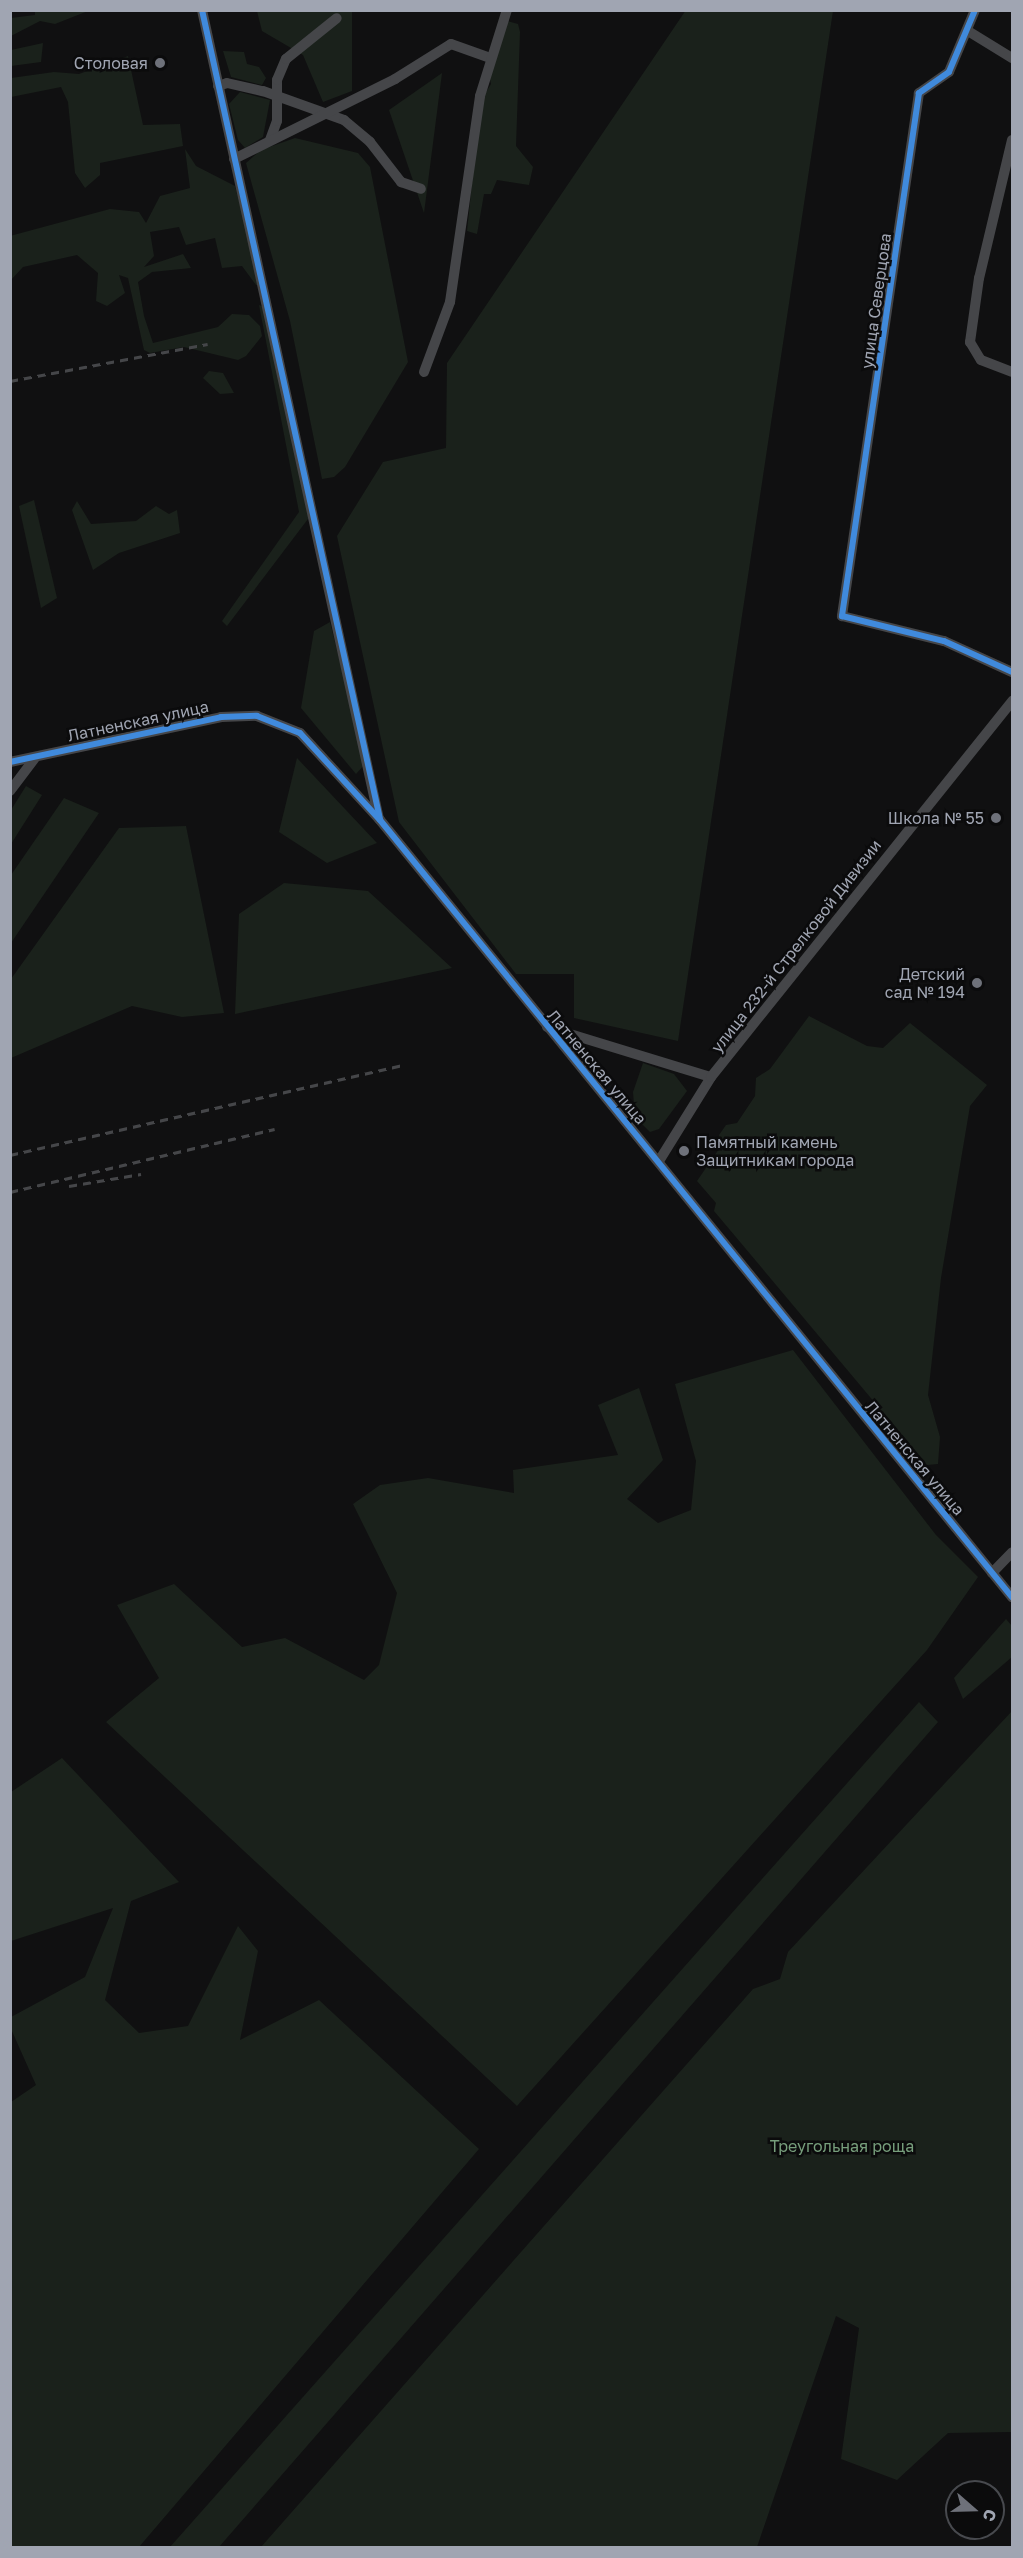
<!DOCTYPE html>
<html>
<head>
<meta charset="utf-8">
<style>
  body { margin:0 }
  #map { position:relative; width:1023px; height:2558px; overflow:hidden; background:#101011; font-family:"Golos Text",sans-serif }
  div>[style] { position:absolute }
  .green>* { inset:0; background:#1a211b }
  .minor>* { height:10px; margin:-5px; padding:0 5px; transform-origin:5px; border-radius:5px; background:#454649 }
  .rail>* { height:3px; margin-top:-1.5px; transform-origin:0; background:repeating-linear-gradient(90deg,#454649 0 8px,transparent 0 14px) }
  .cycleway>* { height:6px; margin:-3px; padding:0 3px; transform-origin:3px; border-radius:3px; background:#408adc }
  .dots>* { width:16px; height:16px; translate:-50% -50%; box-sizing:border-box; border:3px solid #0b0b0c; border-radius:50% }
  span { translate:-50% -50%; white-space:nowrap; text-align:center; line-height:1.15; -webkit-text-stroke:5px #0b0b0c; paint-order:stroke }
  .poi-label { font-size:16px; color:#a0a5b2 }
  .right { translate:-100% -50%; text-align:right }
  .left { translate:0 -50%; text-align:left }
  .street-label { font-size:16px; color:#a0a5b2 }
  .park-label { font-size:16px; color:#779e7c }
  .frame { position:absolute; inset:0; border:12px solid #a0a5b2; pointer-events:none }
  .north { position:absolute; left:945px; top:2480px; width:60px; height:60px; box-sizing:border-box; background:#0b0b0c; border:2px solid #47494e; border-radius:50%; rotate:110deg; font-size:16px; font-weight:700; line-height:24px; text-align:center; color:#a0a5b2 }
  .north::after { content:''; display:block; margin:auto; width:21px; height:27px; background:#6e717a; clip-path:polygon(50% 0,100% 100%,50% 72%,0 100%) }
</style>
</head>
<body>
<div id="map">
  <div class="green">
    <i style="clip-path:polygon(686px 10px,833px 11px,678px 1041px,574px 1018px,574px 974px,516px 974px,399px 822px,337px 536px,383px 462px,446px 448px,447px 363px)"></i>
    <i style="clip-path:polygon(35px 11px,35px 10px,88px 11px,55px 24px,40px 21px,11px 36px,11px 18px,35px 15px)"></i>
    <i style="clip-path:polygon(257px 11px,352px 11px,352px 91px,323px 102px,303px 55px,262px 31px)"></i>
    <i style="clip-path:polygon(507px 21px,518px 24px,520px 32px,516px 146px,533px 167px,529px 185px,497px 180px,491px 194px,484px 194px,477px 234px,467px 231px,477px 136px,483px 97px,491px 84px,487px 64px)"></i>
    <i style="clip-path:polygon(43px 43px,41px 62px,11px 66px,11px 50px)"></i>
    <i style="clip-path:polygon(223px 51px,244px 52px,247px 64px,259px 67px,266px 78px,262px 85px,231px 77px)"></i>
    <i style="clip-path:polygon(128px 56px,143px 125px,180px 124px,183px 146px,100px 163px,100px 175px,85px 188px,75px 173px,68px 102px,61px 87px,11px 97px,11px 78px,54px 72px,79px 74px)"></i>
    <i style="clip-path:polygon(442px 73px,424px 213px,389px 110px)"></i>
    <i style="clip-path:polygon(240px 92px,270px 100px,263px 137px,245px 148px,238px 140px,229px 104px)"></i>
    <i style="clip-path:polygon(295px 138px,358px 153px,370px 167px,408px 362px,345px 467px,334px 477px,322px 479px,290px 321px,246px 163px,261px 150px)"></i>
    <i style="clip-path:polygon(185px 149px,196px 166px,235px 186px,261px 285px,256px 285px,242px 266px,222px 268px,215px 238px,186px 245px,179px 227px,150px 232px,154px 256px,144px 267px,183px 254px,191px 268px,152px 272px,138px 282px,144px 316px,153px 343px,218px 327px,232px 314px,249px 315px,260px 326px,262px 336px,246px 356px,238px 360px,184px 347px,150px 353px,144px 350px,128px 278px,119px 275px,125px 293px,107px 306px,96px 301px,98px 273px,77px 255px,23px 267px,11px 280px,10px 236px,110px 209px,139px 212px,146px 223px,160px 196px,190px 188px)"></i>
    <i style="clip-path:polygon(259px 305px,264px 307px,311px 515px,227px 626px,222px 621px,299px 512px)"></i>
    <i style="clip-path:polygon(209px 371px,223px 373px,234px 393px,220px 394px,203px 378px)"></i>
    <i style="clip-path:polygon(34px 500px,57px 598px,41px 608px,19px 506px)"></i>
    <i style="clip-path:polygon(77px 501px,91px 524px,136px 521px,156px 506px,169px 514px,177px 510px,180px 533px,119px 553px,93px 570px,72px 510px)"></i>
    <i style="clip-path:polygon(330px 622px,365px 764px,356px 774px,301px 708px,314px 631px)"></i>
    <i style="clip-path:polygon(297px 758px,377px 843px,327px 863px,279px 832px)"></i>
    <i style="clip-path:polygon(26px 786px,42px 795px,11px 844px,11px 810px)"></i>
    <i style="clip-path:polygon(64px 798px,99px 813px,11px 943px,11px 875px)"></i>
    <i style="clip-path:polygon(186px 826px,224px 1013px,182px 1017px,132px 1006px,11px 1058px,11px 979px,119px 828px)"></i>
    <i style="clip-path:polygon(284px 883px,368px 891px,452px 968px,235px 1014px,239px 914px)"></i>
    <i style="clip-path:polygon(809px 1016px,867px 1046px,883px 1048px,910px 1023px,987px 1085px,970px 1106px,941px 1278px,928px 1395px,940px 1437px,938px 1464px,927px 1465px,714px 1211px,716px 1203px,697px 1181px,721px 1146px,719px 1135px,726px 1125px,737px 1123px,755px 1096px,756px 1078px,770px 1069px)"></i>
    <i style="clip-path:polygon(643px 1063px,674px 1074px,687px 1091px,659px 1129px,650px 1132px,635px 1117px,633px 1092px)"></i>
    <i style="clip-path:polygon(793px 1350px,936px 1535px,978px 1577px,927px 1650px,517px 2106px,106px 1722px,159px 1678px,117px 1605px,174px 1584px,242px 1647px,285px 1638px,364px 1680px,379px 1665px,397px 1593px,353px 1504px,380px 1485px,428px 1478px,514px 1493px,513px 1470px,618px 1455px,598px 1405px,639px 1388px,663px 1460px,627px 1499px,658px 1523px,691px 1510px,696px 1461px,675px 1384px)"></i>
    <i style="clip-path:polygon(1006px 1619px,1012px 1626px,1012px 1657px,963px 1699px,954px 1678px)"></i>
    <i style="clip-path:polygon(919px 1702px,938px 1722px,219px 2547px,170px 2547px)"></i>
    <i style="clip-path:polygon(1012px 1711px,1012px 2432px,948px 2433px,897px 2480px,841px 2459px,859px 2328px,836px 2316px,757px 2547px,261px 2547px,753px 1989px,780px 1979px,788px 1952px)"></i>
    <i style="clip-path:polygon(62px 1758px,179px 1882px,131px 1901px,105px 2000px,139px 2033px,188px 2026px,238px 1926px,258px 1951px,240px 2040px,319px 2000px,479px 2149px,139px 2547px,11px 2547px,11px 2102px,36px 2085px,11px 2029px,11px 2017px,85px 1977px,113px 1908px,11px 1941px,11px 1792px)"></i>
  </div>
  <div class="minor">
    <i style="left:202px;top:10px;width:828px;rotate:77.66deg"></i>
    <i style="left:975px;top:10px;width:67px;rotate:112.8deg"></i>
    <i style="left:949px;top:72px;width:37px;rotate:145deg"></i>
    <i style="left:919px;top:93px;width:529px;rotate:98.38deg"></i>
    <i style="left:842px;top:616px;width:105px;rotate:13.8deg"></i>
    <i style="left:944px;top:641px;width:75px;rotate:24.5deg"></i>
    <i style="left:968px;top:31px;width:52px;rotate:31.5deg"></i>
    <i style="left:218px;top:86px;width:9px;rotate:-18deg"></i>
    <i style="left:227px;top:83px;width:37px;rotate:13deg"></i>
    <i style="left:263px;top:91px;width:86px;rotate:19.7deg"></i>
    <i style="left:344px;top:120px;width:34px;rotate:40deg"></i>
    <i style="left:370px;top:142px;width:51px;rotate:52.2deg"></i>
    <i style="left:401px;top:182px;width:21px;rotate:19deg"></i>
    <i style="left:270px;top:140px;width:20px;rotate:-70deg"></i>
    <i style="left:277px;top:121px;width:41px;rotate:-90deg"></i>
    <i style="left:277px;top:80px;width:23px;rotate:-67deg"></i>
    <i style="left:286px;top:59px;width:65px;rotate:-38.8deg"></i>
    <i style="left:1012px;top:140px;width:142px;rotate:103.4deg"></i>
    <i style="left:979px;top:278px;width:65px;rotate:98deg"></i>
    <i style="left:970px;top:342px;width:21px;rotate:59deg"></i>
    <i style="left:981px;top:360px;width:33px;rotate:21deg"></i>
    <i style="left:234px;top:159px;width:180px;rotate:-26.4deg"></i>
    <i style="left:395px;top:79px;width:66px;rotate:-32deg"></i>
    <i style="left:451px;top:44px;width:41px;rotate:19.7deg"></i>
    <i style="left:424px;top:372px;width:75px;rotate:-69.6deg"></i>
    <i style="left:450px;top:302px;width:208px;rotate:-81.7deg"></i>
    <i style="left:480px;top:96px;width:90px;rotate:-72.6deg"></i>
    <i style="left:10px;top:762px;width:216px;rotate:-12deg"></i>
    <i style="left:221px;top:717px;width:36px;rotate:-2deg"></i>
    <i style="left:257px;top:716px;width:46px;rotate:21.6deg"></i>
    <i style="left:300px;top:733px;width:118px;rotate:47.4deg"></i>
    <i style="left:380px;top:820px;width:1002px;rotate:50.88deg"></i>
    <i style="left:10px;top:791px;width:41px;rotate:-52.9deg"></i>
    <i style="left:547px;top:1027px;width:171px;rotate:17deg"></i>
    <i style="left:659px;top:1161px;width:99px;rotate:-58.2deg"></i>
    <i style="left:711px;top:1077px;width:482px;rotate:-51.3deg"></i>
    <i style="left:992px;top:1573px;width:29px;rotate:-46deg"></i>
  </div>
  <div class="rail">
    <i style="left:10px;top:381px;width:201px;rotate:-10.6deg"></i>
    <i style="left:10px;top:1155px;width:403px;rotate:-12.9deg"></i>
    <i style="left:69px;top:1186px;width:73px;rotate:-9.5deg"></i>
    <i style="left:10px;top:1192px;width:272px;rotate:-13.4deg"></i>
  </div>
  <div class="cycleway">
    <i style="left:202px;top:10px;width:828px;rotate:77.59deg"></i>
    <i style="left:975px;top:10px;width:67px;rotate:112.8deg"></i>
    <i style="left:949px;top:72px;width:37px;rotate:145deg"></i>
    <i style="left:919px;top:93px;width:529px;rotate:98.38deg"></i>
    <i style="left:842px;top:616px;width:105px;rotate:13.8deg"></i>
    <i style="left:944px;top:641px;width:75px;rotate:24.5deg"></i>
    <i style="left:10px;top:762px;width:216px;rotate:-12deg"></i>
    <i style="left:221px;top:717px;width:36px;rotate:-2deg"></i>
    <i style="left:257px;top:716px;width:46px;rotate:21.6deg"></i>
    <i style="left:300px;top:733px;width:118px;rotate:47.4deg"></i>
    <i style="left:380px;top:820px;width:1002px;rotate:50.88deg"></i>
  </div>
  <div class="dots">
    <i style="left:160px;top:63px;background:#6e717a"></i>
    <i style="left:996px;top:818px;background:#6e717a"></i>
    <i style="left:977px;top:983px;background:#6e717a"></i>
    <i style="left:684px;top:1151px;background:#6e717a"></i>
  </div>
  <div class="poi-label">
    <span class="right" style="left:148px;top:63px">Столовая</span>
    <span class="right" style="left:984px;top:818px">Школа № 55</span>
    <span class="right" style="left:965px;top:983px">Детский<br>сад № 194</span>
    <span class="left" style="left:696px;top:1151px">Памятный камень<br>Защитникам города</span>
  </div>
  <div class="street-label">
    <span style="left:876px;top:301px;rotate:-82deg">улица Северцова</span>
    <span style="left:138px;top:721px;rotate:-12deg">Латненская улица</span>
    <span style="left:796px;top:946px;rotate:-52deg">улица 232-й Стрелковой Дивизии</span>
    <span style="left:597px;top:1067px;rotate:50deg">Латненская улица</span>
    <span style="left:915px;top:1458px;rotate:50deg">Латненская улица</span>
  </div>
  <div class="park-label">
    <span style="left:842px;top:2146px">Треугольная роща</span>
  </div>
  <div class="frame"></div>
  <div class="north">С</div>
</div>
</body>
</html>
